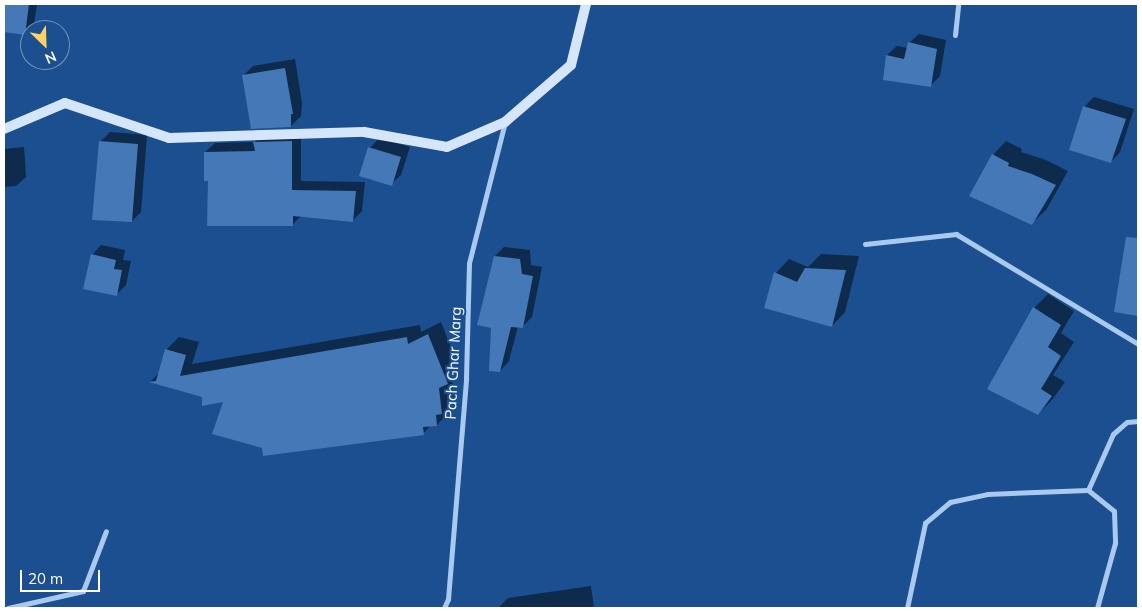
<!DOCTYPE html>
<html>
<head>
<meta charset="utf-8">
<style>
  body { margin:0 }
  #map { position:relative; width:1142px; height:612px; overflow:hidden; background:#1b4f8f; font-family:Mulish,sans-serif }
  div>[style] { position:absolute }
  .shadow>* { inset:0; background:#0007 }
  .building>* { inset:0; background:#4478b7 }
  .street>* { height:5px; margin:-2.5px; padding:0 2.5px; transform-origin:2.5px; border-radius:2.5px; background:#a9c9ee }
  .secondary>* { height:10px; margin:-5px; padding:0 5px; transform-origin:5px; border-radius:5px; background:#d6e6fa }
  span { translate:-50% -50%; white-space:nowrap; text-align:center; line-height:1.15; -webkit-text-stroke:4px #1b4f8f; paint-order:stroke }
  .street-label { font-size:15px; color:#fff }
  .frame { position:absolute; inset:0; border:5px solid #fff; pointer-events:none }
  .north { position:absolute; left:20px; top:20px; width:50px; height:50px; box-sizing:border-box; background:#1b4f8f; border:1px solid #7695bc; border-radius:50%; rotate:156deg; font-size:14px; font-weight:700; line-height:20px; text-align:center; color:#fff }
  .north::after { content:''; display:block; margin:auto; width:18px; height:22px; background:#ffd166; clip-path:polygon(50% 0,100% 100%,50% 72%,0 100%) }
  .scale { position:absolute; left:20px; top:570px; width:80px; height:22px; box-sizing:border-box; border:2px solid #fff; border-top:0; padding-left:6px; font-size:15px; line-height:18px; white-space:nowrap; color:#fff; -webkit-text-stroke:4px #1b4f8f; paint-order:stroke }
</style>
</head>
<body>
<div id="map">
  <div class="shadow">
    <i style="clip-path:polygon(4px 4px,37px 4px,34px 24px,25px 34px,4px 31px)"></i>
    <i style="clip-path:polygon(919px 34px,946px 40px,940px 76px,931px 85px,884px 79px,887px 55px,897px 46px,908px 48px,909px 43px)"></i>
    <i style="clip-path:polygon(295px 59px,302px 103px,301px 116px,291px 126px,243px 76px,253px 66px)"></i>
    <i style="clip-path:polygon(1094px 97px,1134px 109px,1120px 152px,1111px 162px,1084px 107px)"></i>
    <i style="clip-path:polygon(110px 132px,147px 135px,141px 212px,132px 221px,100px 142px)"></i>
    <i style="clip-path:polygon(301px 132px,301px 181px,365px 182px,362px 211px,352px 221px,301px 216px,292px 225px,209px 179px,205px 152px,215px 143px,255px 142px,264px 133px)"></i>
    <i style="clip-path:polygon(379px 138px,410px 147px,401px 175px,391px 184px,370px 148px)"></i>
    <i style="clip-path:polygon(1006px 141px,1022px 149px,1021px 152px,1046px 160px,1068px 171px,1046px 210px,1032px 223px,993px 155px)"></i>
    <i style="clip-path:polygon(24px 147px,26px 177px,16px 186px,4px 187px,4px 149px)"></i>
    <i style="clip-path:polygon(101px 245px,125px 250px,123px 260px,131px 261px,126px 285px,116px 295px,92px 255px)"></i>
    <i style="clip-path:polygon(504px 247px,530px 250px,531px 265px,542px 267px,532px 317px,523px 326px,518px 326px,509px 361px,500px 371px,495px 256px)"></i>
    <i style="clip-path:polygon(821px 254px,859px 256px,845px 312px,832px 326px,776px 273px,789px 259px,808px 267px)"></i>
    <i style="clip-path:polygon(1048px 294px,1074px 311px,1061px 333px,1074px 342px,1053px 375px,1065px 382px,1052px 400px,1038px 414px,1034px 308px)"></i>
    <i style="clip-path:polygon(441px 322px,460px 370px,452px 378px,455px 400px,449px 406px,450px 411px,437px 425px,431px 425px,423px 434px,264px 447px,225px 401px,151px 381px,159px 373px,166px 350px,179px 337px,199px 342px,192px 364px,420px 325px,421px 332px)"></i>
    <i style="clip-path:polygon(591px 586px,594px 608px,498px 608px,508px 598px)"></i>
  </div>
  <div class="building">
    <i style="clip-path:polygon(4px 4px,29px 4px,25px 35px,4px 32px)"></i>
    <i style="clip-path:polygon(908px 42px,937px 49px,931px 87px,883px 80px,886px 55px,904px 59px)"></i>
    <i style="clip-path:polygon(285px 68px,293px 114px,291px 114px,291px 127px,251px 129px,242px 75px)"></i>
    <i style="clip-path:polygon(1083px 106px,1126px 119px,1111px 163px,1069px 150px)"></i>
    <i style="clip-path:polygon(99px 141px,138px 144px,132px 222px,92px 220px)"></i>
    <i style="clip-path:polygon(292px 141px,292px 190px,356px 191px,353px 222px,293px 216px,293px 226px,207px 226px,208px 181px,204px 181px,204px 152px,255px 151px,253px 142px)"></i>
    <i style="clip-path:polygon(368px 147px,401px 157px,392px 186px,359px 176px)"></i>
    <i style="clip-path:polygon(992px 154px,1009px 163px,1008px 166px,1032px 174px,1056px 185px,1032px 225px,969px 196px)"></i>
    <i style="clip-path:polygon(1126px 237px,1138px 238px,1138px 316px,1114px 312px)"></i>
    <i style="clip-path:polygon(91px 254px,116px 260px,114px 269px,122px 270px,117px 296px,83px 289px)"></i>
    <i style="clip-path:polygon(494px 256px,520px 259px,522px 274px,533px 276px,523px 328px,511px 327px,500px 372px,489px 371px,491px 328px,477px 325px)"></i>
    <i style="clip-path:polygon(805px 268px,846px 270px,832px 327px,764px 308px,774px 272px,797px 282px)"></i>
    <i style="clip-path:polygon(1033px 307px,1061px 325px,1048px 347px,1061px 356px,1041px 389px,1052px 396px,1038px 415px,987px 389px)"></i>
    <i style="clip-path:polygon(428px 334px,448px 384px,439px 388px,442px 414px,436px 415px,437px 426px,423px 427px,424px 435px,263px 456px,262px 448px,212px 434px,223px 402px,202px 406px,202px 397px,149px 382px,156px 381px,165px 349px,186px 355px,180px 376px,407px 337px,408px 344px)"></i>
  </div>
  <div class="street">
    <i style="left:955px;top:35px;width:31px;rotate:-84deg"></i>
    <i style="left:865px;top:244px;width:92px;rotate:-6.3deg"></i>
    <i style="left:956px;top:234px;width:213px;rotate:31.1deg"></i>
    <i style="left:1088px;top:490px;width:33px;rotate:39deg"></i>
    <i style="left:1114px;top:511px;width:32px;rotate:88deg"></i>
    <i style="left:1115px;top:543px;width:67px;rotate:105.5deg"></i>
    <i style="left:8px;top:608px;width:77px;rotate:-12.8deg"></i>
    <i style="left:83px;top:591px;width:64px;rotate:-69deg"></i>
    <i style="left:444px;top:608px;width:10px;rotate:-66deg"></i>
    <i style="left:448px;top:599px;width:222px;rotate:-85.3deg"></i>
    <i style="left:466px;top:378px;width:115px;rotate:-88.5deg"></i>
    <i style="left:469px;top:263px;width:146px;rotate:-75.7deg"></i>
    <i style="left:907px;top:608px;width:87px;rotate:-78deg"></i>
    <i style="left:925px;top:523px;width:33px;rotate:-40deg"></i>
    <i style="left:950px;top:502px;width:38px;rotate:-12deg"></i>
    <i style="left:987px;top:494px;width:101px;rotate:-2.3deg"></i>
    <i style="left:1088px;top:490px;width:61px;rotate:-65.9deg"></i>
    <i style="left:1113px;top:434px;width:18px;rotate:-41deg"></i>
    <i style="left:1127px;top:422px;width:11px;rotate:-5deg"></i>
  </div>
  <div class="secondary">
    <i style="left:4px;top:129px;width:66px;rotate:-23.1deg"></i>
    <i style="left:65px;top:103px;width:110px;rotate:18.6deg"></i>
    <i style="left:169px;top:138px;width:195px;rotate:-1.8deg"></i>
    <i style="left:364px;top:132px;width:84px;rotate:10.2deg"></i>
    <i style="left:447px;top:147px;width:63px;rotate:-23.3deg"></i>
    <i style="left:505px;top:122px;width:87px;rotate:-40.8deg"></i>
    <i style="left:571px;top:65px;width:63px;rotate:-76.2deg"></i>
  </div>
  <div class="street-label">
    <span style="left:453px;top:363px;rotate:-87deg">Pach Ghar Marg</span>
  </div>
  <div class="frame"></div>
  <div class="north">N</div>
  <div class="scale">20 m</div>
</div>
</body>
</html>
